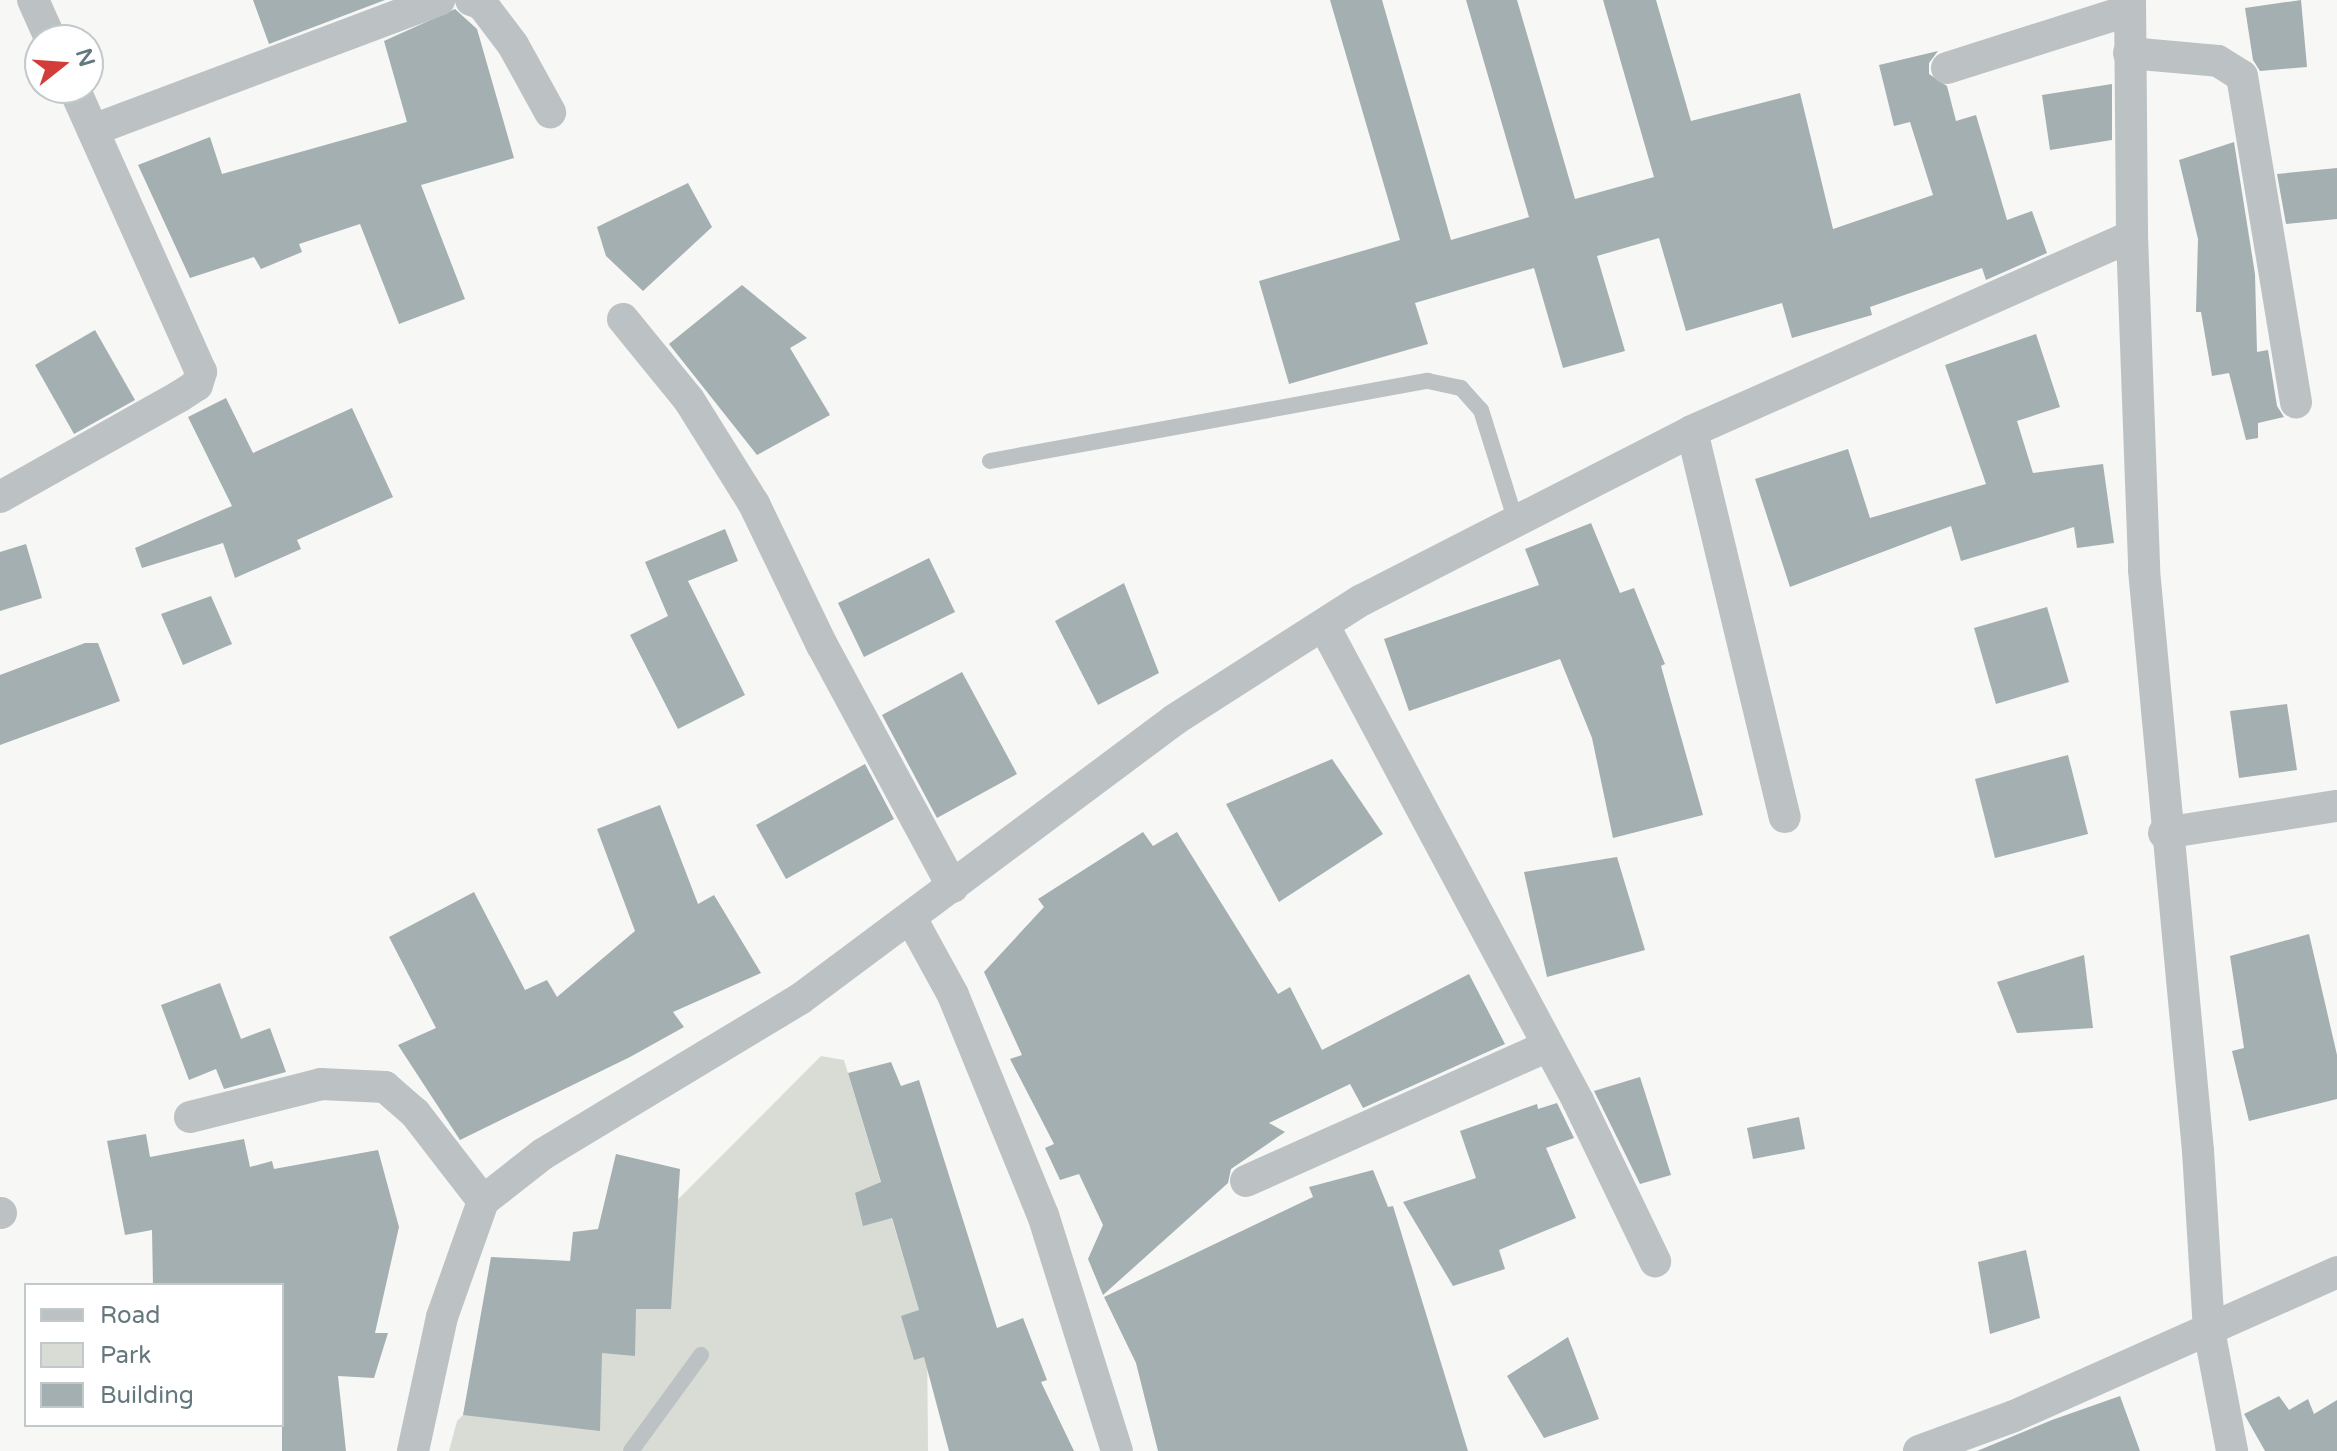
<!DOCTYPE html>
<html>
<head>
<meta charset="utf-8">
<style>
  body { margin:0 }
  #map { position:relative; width:2337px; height:1451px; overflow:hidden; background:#f7f7f5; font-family:"Varela Round",sans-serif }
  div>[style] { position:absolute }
  .green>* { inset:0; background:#d8dcd4 }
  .building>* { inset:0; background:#a4afb1 }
  .lane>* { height:16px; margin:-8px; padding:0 8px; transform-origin:8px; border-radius:8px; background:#bcc2c4 }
  .street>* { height:32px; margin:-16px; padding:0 16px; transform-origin:16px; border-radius:16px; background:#bcc2c4 }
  span { translate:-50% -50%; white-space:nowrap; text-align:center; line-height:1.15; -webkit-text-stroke:8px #fff; paint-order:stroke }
  .legend { position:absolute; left:24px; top:1283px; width:260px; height:144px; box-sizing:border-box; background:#fff; border:2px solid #c1c9cb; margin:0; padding:10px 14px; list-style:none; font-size:24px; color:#65787d }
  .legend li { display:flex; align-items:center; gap:16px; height:40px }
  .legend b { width:40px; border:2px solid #c1c9cb }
  .north { position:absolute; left:24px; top:24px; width:80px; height:80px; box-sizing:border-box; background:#fff; border:2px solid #c1c9cb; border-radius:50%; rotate:73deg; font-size:22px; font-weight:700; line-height:32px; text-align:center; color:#65787d }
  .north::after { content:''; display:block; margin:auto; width:28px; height:36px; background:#d33d39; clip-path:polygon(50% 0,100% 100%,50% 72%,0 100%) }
</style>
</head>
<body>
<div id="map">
  <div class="green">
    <i style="clip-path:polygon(821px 1056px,844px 1060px,927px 1336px,928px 1451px,449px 1451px,457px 1421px)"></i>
  </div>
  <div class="building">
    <i style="clip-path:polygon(253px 0,385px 0,269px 44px)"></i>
    <i style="clip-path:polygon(1330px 0,1382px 0,1451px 240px,1529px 217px,1466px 0,1517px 0,1575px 199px,1654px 177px,1603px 0,1656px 0,1691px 121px,1800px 93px,1833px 229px,1933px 195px,1910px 122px,1894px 126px,1879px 65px,1938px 51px,1929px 63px,1929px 74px,1947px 86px,1956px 121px,1976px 115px,2007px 220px,2032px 211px,2047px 253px,1986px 280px,1982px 268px,1870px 307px,1872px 315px,1792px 338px,1782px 303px,1686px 331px,1659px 238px,1597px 256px,1625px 351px,1563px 368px,1534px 268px,1415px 303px,1428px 344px,1289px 384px,1259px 281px,1400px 240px)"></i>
    <i style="clip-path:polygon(2301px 0,2307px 67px,2260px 71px,2253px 60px,2245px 8px)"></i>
    <i style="clip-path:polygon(455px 9px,477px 29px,514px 158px,421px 185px,465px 299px,399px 324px,360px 224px,299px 244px,302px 252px,261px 269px,254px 257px,190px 278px,138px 165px,210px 137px,222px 174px,407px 122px,384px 41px)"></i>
    <i style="clip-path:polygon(2112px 84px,2112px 140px,2050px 150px,2042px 95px)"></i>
    <i style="clip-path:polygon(2234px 142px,2255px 274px,2257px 352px,2268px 350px,2277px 406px,2284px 417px,2258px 423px,2258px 438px,2246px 440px,2229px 373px,2212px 376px,2201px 312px,2196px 312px,2198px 239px,2179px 160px)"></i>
    <i style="clip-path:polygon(2337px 168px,2337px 219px,2286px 224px,2277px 174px)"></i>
    <i style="clip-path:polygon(688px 183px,712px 227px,643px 291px,606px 256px,597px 227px)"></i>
    <i style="clip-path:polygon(742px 285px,807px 338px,790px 348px,830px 415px,757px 455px,669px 344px)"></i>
    <i style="clip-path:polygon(95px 330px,135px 400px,74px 434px,35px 365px)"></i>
    <i style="clip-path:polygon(2036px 334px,2060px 407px,2017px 421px,2033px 473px,2103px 464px,2114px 543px,2077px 548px,2074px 527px,1961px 561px,1951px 526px,1790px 587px,1755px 479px,1848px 449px,1870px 518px,1986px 484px,1945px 365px)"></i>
    <i style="clip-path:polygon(226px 398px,253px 453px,352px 408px,393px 497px,297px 540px,301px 549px,235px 578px,223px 543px,142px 568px,135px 548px,232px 506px,188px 417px)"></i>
    <i style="clip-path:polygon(1591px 523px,1620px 593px,1634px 588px,1665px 664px,1661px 666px,1703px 815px,1613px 838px,1592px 738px,1560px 659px,1409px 711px,1384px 639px,1539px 585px,1525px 549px)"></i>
    <i style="clip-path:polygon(725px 529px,738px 561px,688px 581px,745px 695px,678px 729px,630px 635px,668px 616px,645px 562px)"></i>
    <i style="clip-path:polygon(26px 544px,42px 598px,0 611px,0 552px)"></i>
    <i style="clip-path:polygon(929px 558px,955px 612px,864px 657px,838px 603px)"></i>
    <i style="clip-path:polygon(1124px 583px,1159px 673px,1098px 705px,1055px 621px)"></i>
    <i style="clip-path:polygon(211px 596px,232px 644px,183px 665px,161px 614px)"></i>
    <i style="clip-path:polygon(2047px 607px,2069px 682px,1996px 704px,1974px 628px)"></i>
    <i style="clip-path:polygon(85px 643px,98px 643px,120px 701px,0 745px,0 675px)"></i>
    <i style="clip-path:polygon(962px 672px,1017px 774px,937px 818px,882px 715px)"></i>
    <i style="clip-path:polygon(2287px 704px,2297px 770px,2239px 778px,2230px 711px)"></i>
    <i style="clip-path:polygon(2068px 755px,2088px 834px,1995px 858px,1975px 779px)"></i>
    <i style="clip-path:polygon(1332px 759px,1383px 834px,1279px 902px,1226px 804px)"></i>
    <i style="clip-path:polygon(865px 764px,894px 819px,786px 879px,756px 825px)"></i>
    <i style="clip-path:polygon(660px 805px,698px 904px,714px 895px,761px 973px,673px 1012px,684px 1027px,630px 1057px,460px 1140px,398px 1045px,436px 1028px,389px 937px,474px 892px,525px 990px,547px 980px,557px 997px,635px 931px,597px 829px)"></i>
    <i style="clip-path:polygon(1143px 832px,1153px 846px,1177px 832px,1278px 994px,1290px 987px,1322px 1050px,1469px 974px,1505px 1044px,1363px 1108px,1350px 1084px,1269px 1123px,1285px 1132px,1231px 1169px,1228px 1183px,1103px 1295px,1088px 1259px,1103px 1225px,1079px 1174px,1060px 1180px,1045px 1148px,1054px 1144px,1010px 1059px,1022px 1055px,984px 972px,1044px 907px,1038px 899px)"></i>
    <i style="clip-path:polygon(1617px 857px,1645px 950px,1547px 977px,1524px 872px)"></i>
    <i style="clip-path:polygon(2309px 934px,2337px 1055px,2337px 1099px,2249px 1121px,2232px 1051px,2244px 1048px,2230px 956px)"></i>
    <i style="clip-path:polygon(2084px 955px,2093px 1028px,2017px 1033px,1997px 982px)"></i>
    <i style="clip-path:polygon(220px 983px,241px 1039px,270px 1028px,286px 1072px,224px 1089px,216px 1069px,189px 1080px,161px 1005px)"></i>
    <i style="clip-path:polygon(891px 1062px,901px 1086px,919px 1080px,997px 1328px,1023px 1318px,1047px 1380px,1041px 1382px,1074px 1451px,949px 1451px,924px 1357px,914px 1360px,901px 1316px,919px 1310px,892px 1218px,863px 1226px,855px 1193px,881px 1182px,848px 1073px)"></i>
    <i style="clip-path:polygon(1640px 1077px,1671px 1175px,1640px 1184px,1594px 1091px)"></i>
    <i style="clip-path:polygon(1557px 1103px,1574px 1138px,1546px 1148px,1576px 1218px,1499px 1250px,1505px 1269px,1453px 1286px,1403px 1202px,1476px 1178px,1460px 1131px,1537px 1104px,1538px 1109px)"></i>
    <i style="clip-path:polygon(1799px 1117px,1805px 1149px,1753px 1159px,1747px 1128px)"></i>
    <i style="clip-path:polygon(146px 1134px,150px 1157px,244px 1139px,250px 1167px,272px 1161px,274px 1169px,378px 1150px,399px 1227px,375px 1333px,388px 1333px,374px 1378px,338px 1376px,346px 1451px,282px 1451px,282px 1285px,153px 1285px,152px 1230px,125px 1235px,107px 1141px)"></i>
    <i style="clip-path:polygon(616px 1154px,680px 1169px,671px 1309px,636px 1309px,635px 1356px,602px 1353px,600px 1431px,463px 1415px,491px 1257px,570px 1261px,573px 1232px,598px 1229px)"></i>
    <i style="clip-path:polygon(1373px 1170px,1388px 1207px,1393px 1206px,1468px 1451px,1158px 1451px,1136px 1363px,1104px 1297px,1313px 1197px,1309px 1187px)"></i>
    <i style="clip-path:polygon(2026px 1250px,2040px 1318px,1990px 1334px,1978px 1262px)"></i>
    <i style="clip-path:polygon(1568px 1337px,1599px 1419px,1544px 1438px,1507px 1376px)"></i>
    <i style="clip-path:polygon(2120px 1396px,2140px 1451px,1977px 1451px,2052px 1420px)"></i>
    <i style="clip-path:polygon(2279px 1396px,2289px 1410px,2308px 1399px,2314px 1414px,2337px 1400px,2337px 1451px,2265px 1451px,2244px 1414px)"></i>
  </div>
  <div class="lane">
    <i style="left:990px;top:461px;width:445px;rotate:-10.4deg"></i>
    <i style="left:1428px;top:381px;width:34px;rotate:12deg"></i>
    <i style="left:1461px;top:388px;width:30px;rotate:48deg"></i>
    <i style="left:1481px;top:410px;width:117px;rotate:72.6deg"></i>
    <i style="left:631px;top:1451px;width:119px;rotate:-53.9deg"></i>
  </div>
  <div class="street">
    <i style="left:33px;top:0;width:44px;rotate:65.8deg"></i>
    <i style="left:471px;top:0;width:12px;rotate:20deg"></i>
    <i style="left:482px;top:4px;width:51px;rotate:52.9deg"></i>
    <i style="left:513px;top:45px;width:77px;rotate:61.1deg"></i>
    <i style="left:2130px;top:0;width:236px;rotate:89.5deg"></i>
    <i style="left:2132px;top:236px;width:334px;rotate:87.9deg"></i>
    <i style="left:2144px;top:570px;width:584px;rotate:84.69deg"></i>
    <i style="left:2198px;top:1151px;width:179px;rotate:86.5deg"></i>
    <i style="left:2209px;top:1330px;width:123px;rotate:79.2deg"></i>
    <i style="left:2129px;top:53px;width:89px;rotate:5.1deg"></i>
    <i style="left:2218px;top:61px;width:28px;rotate:32deg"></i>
    <i style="left:2242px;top:76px;width:331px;rotate:80.6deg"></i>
    <i style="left:1947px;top:68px;width:192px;rotate:-17.6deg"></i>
    <i style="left:93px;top:130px;width:370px;rotate:-20.6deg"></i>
    <i style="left:623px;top:319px;width:104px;rotate:50.8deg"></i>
    <i style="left:689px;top:400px;width:123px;rotate:58deg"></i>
    <i style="left:754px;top:504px;width:157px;rotate:64.3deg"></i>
    <i style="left:822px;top:645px;width:275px;rotate:61.6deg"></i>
    <i style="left:1692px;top:431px;width:397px;rotate:76.5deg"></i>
    <i style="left:0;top:497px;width:206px;rotate:-29.3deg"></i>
    <i style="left:180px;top:396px;width:20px;rotate:-33deg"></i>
    <i style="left:197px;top:385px;width:14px;rotate:-73deg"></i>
    <i style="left:201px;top:372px;width:311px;rotate:-114.1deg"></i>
    <i style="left:1324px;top:626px;width:539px;rotate:61.86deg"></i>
    <i style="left:1578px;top:1101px;width:178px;rotate:64.3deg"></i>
    <i style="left:2164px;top:833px;width:175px;rotate:-8.9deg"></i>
    <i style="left:912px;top:920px;width:85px;rotate:61.3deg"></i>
    <i style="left:953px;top:995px;width:238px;rotate:67.8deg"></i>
    <i style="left:1043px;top:1215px;width:247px;rotate:72.6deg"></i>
    <i style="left:190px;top:1117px;width:135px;rotate:-14.1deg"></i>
    <i style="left:321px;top:1084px;width:64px;rotate:2.7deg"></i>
    <i style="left:385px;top:1087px;width:40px;rotate:41deg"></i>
    <i style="left:415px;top:1113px;width:111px;rotate:52.3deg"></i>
    <i style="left:1246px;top:1181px;width:329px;rotate:-24.1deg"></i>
    <i style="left:0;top:1213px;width:1px"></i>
    <i style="left:413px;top:1451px;width:137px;rotate:-77.8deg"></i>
    <i style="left:442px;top:1317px;width:123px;rotate:-70.5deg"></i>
    <i style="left:483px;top:1201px;width:76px;rotate:-38.1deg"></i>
    <i style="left:543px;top:1154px;width:300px;rotate:-31.1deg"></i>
    <i style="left:800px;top:999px;width:467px;rotate:-36.7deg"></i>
    <i style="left:1174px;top:720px;width:223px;rotate:-32.6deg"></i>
    <i style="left:1362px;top:600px;width:371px;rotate:-27.1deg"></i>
    <i style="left:1692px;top:431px;width:481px;rotate:-23.9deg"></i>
    <i style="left:1919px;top:1451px;width:101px;rotate:-20.2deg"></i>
    <i style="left:2014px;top:1416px;width:354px;rotate:-24deg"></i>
  </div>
  <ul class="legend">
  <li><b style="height:10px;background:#bcc2c4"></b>Road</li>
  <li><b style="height:22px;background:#d8dcd4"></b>Park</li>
  <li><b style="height:22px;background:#a4afb1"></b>Building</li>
  </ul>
  <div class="north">N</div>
</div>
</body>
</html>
